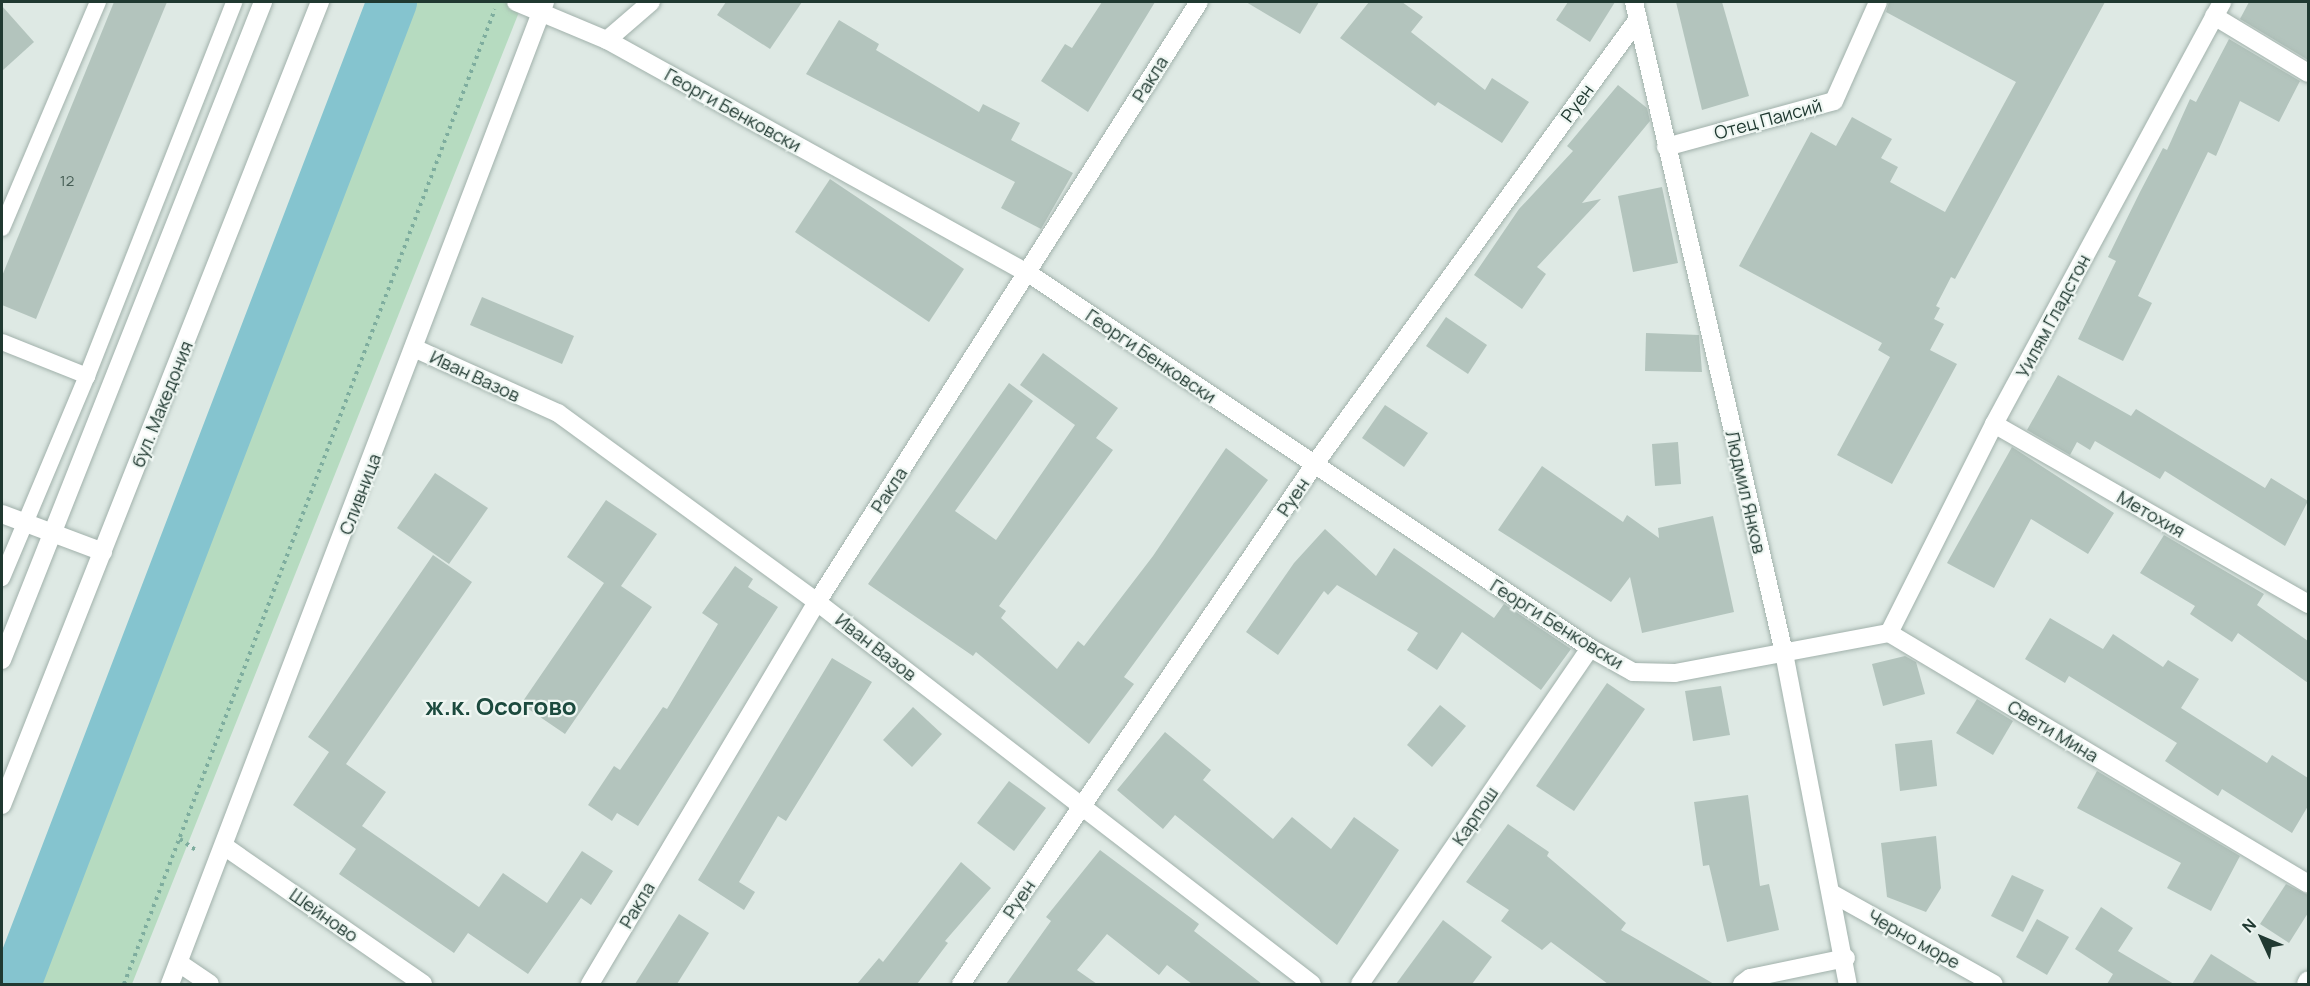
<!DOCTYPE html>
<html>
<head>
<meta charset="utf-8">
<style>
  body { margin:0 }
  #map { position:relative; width:2310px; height:986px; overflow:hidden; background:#dee9e4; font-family:Manrope,sans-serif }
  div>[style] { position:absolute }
  .green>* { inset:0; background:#b6dbc0 }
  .river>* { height:50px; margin:-25px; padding:0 25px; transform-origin:25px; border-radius:25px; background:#85c4cf }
  .building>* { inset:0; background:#b3c4bd }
  .path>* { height:4px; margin-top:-2px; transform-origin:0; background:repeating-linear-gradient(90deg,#7ead9e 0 3px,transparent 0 7.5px) }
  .roads { filter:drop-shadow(0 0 2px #a1b1ab) drop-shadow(0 0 2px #a1b1ab) }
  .lane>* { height:16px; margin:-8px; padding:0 8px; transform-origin:8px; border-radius:8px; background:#fff }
  .street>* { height:18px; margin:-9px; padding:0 9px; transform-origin:9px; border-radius:9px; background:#fff }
  .secondary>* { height:18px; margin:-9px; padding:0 9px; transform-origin:9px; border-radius:9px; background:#fff }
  span { translate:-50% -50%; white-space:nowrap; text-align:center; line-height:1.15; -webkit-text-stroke:4.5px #eef6f2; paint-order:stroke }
  .number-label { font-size:15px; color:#455c54 }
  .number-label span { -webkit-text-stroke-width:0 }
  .street-label { font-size:18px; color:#203931 }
  .district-label { font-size:24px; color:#1c4a3e; font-weight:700 }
  .frame { position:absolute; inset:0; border:3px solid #203931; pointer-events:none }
  .north { position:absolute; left:2232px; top:908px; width:60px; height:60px; -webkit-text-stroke:4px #eef6f2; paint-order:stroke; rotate:314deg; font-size:16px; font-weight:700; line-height:24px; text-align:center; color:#203931 }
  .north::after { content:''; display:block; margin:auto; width:21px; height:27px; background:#203931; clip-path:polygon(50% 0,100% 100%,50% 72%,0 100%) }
</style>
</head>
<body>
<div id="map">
  <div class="green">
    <i style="clip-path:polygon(392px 2px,523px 2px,132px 984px,11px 984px)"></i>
  </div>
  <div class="river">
    <i style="left:16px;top:984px;width:1052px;rotate:-69.05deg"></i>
  </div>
  <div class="building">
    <i style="clip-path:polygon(114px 2px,167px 2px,36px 319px,2px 305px,2px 276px)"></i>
    <i style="clip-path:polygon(726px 2px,802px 2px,770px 49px,717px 15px)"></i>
    <i style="clip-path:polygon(1102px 2px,1155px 2px,1088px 112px,1041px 81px,1065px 44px,1072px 48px)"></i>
    <i style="clip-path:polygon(1246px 2px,1319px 2px,1300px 34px)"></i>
    <i style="clip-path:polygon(1369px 2px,1402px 2px,1423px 17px,1411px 32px,1485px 90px,1492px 78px,1529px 102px,1502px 143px,1438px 102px,1435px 106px,1340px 38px)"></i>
    <i style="clip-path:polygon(1568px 2px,1615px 2px,1590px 42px,1556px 20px)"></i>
    <i style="clip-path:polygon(1676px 2px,1722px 2px,1749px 96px,1702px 110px)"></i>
    <i style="clip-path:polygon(1889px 2px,2105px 2px,1955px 279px,1951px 277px,1936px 306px,1940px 308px,1934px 319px,1944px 324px,1930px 350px,1957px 364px,1892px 484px,1837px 455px,1890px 357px,1878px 350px,1882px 343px,1739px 266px,1811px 132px,1836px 146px,1852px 117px,1892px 139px,1881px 158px,1898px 167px,1890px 182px,1945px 212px,2016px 82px,1886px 12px)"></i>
    <i style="clip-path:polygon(2249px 2px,2308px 2px,2308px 60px,2240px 19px)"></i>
    <i style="clip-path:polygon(2px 6px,34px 42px,2px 71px)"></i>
    <i style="clip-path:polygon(839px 20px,879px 44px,876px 50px,979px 112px,983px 104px,1020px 123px,1011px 140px,1073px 173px,1041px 229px,1001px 208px,1015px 182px,806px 74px)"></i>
    <i style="clip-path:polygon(2229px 39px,2300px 81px,2279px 122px,2240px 101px,2216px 156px,2208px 152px,2138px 296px,2152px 303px,2123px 361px,2078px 339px,2116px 261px,2108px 257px,2140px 192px,2163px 148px,2167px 150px,2190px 99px,2196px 102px)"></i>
    <i style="clip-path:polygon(1618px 85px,1647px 108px,1650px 121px,1582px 203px,1601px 199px,1537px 267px,1546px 274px,1522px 309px,1474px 275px,1519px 209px,1573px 151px,1567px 146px)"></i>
    <i style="clip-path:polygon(830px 179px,964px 269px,929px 322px,795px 232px)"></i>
    <i style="clip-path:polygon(1662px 187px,1678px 263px,1633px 272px,1618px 196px)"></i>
    <i style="clip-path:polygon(482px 297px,574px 336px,562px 364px,470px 325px)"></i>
    <i style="clip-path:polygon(1446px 317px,1487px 345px,1468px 374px,1426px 346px)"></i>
    <i style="clip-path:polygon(1646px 333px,1699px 335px,1702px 372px,1645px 371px)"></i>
    <i style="clip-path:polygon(1043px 353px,1118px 408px,1096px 438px,1113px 450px,999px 606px,1006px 611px,1001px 618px,1057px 669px,1078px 641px,1084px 646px,1153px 556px,1226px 448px,1268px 480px,1124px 677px,1134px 684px,1089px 744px,976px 652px,973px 656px,868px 584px,1009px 383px,1033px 401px,955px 511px,996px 540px,1075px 425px,1020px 385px)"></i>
    <i style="clip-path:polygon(2058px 375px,2131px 416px,2136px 409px,2265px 488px,2271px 478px,2308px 501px,2285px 546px,2165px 471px,2160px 479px,2095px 441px,2090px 450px,2077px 442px,2070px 455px,2027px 430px)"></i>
    <i style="clip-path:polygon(1385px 405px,1428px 433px,1404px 467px,1362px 438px)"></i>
    <i style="clip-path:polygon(1678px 442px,1681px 484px,1655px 486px,1652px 444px)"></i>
    <i style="clip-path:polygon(2012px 447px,2114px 513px,2088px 554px,2031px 519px,1994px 588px,1947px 563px)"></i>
    <i style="clip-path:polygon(1542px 466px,1623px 522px,1627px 515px,1659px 538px,1658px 528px,1713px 516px,1734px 612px,1642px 633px,1630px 577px,1611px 602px,1498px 530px)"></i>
    <i style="clip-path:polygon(435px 473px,488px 508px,449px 564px,397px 528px)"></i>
    <i style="clip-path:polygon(606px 500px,657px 534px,621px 586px,652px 607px,565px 734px,521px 704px,604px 583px,567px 557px)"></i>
    <i style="clip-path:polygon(1325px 529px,1376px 576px,1394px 548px,1494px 618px,1504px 604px,1571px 649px,1541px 690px,1462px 632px,1437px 670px,1407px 650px,1418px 633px,1337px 585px,1328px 595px,1324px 591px,1278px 655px,1246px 632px,1294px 563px)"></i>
    <i style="clip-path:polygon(2164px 535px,2264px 594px,2257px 605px,2308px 641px,2308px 683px,2238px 633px,2232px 642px,2190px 614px,2195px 606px,2140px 573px)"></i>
    <i style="clip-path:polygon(433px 555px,472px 582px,346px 764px,386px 792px,362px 826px,479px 907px,503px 873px,547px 903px,582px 851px,613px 871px,591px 905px,581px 898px,528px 974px,468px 933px,454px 953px,339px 874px,356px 849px,293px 805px,329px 752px,308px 737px)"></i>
    <i style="clip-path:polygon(735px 566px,753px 579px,748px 587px,778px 607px,638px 826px,617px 813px,612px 821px,588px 805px,614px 766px,620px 770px,663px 707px,667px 709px,718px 624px,702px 613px)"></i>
    <i style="clip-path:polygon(2050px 618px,2103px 649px,2113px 634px,2163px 667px,2168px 660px,2199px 679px,2181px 708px,2267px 763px,2272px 755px,2308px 778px,2308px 806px,2292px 833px,2222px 789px,2218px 796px,2165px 761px,2177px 743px,2069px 676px,2065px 683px,2025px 659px)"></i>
    <i style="clip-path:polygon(1905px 656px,1916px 662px,1925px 694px,1883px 706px,1872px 664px)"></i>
    <i style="clip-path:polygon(832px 658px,872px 682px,786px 821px,778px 816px,739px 882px,755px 892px,744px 910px,698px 880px)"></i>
    <i style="clip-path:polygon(1607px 683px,1645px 709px,1574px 811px,1536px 786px)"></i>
    <i style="clip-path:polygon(1721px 686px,1730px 735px,1693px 741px,1685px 691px)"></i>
    <i style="clip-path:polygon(1977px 699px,2013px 721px,1993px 755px,1956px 733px)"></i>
    <i style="clip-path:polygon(1440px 705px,1466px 726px,1432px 767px,1407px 745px)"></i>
    <i style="clip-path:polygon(913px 707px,942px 734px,912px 767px,883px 740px)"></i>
    <i style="clip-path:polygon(1165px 732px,1211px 770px,1203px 780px,1273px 839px,1292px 817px,1331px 849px,1354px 817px,1399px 850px,1337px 945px,1175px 815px,1163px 829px,1117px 790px)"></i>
    <i style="clip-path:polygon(1932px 740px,1937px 786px,1900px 791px,1895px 744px)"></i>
    <i style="clip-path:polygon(2097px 771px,2240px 856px,2211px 911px,2167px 888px,2181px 863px,2077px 808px)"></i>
    <i style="clip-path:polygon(1009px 781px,1046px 808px,1014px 851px,977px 823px)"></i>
    <i style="clip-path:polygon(1748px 795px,1760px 886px,1769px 884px,1779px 930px,1727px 942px,1709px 865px,1703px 866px,1694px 802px)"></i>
    <i style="clip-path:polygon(1508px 824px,1549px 852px,1547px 856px,1626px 923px,1621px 930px,1714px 984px,1608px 984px,1551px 942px,1542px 950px,1501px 921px,1509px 910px,1466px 882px)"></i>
    <i style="clip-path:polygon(1936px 836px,1941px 888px,1926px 912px,1887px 897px,1881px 843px)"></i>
    <i style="clip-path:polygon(1100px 850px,1199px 924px,1194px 931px,1262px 984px,1192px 984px,1167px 965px,1159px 975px,1107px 934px,1077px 970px,1097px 984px,1006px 984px,1051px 921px,1046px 917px)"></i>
    <i style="clip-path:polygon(961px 862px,991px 888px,945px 941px,948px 943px,917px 984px,857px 984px,879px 958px,883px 962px)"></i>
    <i style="clip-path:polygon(2012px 875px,2044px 890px,2023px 932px,1991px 916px)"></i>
    <i style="clip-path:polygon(2286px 884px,2308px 895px,2308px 913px,2289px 943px,2260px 924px)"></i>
    <i style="clip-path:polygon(2101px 907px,2133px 928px,2118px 951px,2174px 984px,2107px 984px,2113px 974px,2075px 949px)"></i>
    <i style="clip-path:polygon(679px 914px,709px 933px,677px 984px,635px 984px)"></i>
    <i style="clip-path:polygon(2037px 919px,2069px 937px,2047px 975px,2016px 957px)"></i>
    <i style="clip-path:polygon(1443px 920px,1492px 957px,1472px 984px,1396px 984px)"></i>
    <i style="clip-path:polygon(2211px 954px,2259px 984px,2192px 984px)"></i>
  </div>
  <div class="path">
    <i style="left:180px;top:839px;width:21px;rotate:35deg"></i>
    <i style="left:124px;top:984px;width:1043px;rotate:-69.17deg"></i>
  </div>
  <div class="roads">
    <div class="lane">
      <i style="left:2px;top:228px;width:246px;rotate:-67deg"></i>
      <i style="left:2px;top:342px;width:92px;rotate:21.8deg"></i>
      <i style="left:2px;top:578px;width:219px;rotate:-67.2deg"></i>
      <i style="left:87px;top:376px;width:402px;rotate:-68.5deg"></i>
    </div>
    <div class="street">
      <i style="left:516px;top:2px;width:99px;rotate:22.7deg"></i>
      <i style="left:607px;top:40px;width:481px;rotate:29deg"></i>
      <i style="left:1028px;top:273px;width:676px;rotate:33.71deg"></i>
      <i style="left:1590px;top:648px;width:49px;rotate:29.2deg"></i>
      <i style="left:1633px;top:672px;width:42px;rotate:1.4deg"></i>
      <i style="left:1675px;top:673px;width:218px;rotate:-10.6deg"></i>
      <i style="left:1889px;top:633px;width:488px;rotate:30.9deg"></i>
      <i style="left:1634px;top:2px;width:668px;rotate:77.02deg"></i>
      <i style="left:1784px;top:653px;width:337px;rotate:79.1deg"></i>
      <i style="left:2214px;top:16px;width:110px;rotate:31.2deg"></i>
      <i style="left:607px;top:40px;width:58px;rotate:-40.8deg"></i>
      <i style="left:1666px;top:147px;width:174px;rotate:-15.3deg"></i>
      <i style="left:1834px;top:101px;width:108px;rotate:-66deg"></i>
      <i style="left:416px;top:349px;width:156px;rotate:24.3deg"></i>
      <i style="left:558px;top:413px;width:321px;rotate:36.1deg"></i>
      <i style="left:817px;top:602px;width:625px;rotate:37.66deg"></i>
      <i style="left:1994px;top:424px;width:362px;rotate:29.8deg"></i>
      <i style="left:2px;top:514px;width:108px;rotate:20.6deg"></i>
      <i style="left:1889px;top:633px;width:234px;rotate:-63.3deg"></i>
      <i style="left:1994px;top:424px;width:480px;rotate:-61.6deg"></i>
      <i style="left:224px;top:846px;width:242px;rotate:34.7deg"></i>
      <i style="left:1833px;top:894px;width:184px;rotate:29.2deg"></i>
      <i style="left:179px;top:963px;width:37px;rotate:34deg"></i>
      <i style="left:170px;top:984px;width:1051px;rotate:-69.1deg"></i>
      <i style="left:590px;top:984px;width:444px;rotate:-59.3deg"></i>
      <i style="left:817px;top:602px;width:711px;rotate:-57.52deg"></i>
      <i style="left:961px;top:984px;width:628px;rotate:-55.78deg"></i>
      <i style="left:1314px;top:465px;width:551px;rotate:-54deg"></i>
      <i style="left:1360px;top:984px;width:407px;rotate:-55.6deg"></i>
      <i style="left:1742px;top:984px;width:10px;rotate:-37deg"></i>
      <i style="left:1750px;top:978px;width:98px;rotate:-11.8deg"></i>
      <i style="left:2306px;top:984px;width:4px;rotate:-63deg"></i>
    </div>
    <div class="secondary">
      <i style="left:2px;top:660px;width:708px;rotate:-68.36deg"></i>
      <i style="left:2px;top:805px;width:864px;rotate:-68.4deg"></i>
    </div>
  </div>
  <div class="number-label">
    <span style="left:67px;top:181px">12</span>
  </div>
  <div class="street-label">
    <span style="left:1150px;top:79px;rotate:-58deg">Ракла</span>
    <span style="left:1577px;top:103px;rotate:-54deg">Руен</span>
    <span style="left:733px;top:110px;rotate:29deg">Георги Бенковски</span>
    <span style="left:1768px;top:119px;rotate:-15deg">Отец Паисий</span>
    <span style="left:2053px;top:316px;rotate:-62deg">Уилям Гладстон</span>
    <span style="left:1151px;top:356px;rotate:34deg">Георги Бенковски</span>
    <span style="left:475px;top:376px;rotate:25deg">Иван Вазов</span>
    <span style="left:162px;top:404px;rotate:-68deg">бул. Македония</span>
    <span style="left:889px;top:490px;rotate:-57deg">Ракла</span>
    <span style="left:1746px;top:492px;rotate:77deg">Людмил Янков</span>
    <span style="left:360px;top:494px;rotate:-69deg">Сливница</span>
    <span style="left:1293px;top:497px;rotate:-56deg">Руен</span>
    <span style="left:2151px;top:514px;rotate:30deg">Метохия</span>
    <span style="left:1557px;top:624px;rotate:32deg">Георги Бенковски</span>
    <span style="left:876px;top:647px;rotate:38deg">Иван Вазов</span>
    <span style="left:2053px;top:731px;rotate:31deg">Свети Мина</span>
    <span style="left:1475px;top:816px;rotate:-56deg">Карпош</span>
    <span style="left:1019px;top:899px;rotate:-56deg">Руен</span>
    <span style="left:637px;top:905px;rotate:-59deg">Ракла</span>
    <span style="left:324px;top:915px;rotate:35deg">Шейново</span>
    <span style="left:1914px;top:939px;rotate:29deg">Черно море</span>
  </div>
  <div class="district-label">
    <span style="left:501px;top:706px">ж.к. Осогово</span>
  </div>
  <div class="frame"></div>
  <div class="north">N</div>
</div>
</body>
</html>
